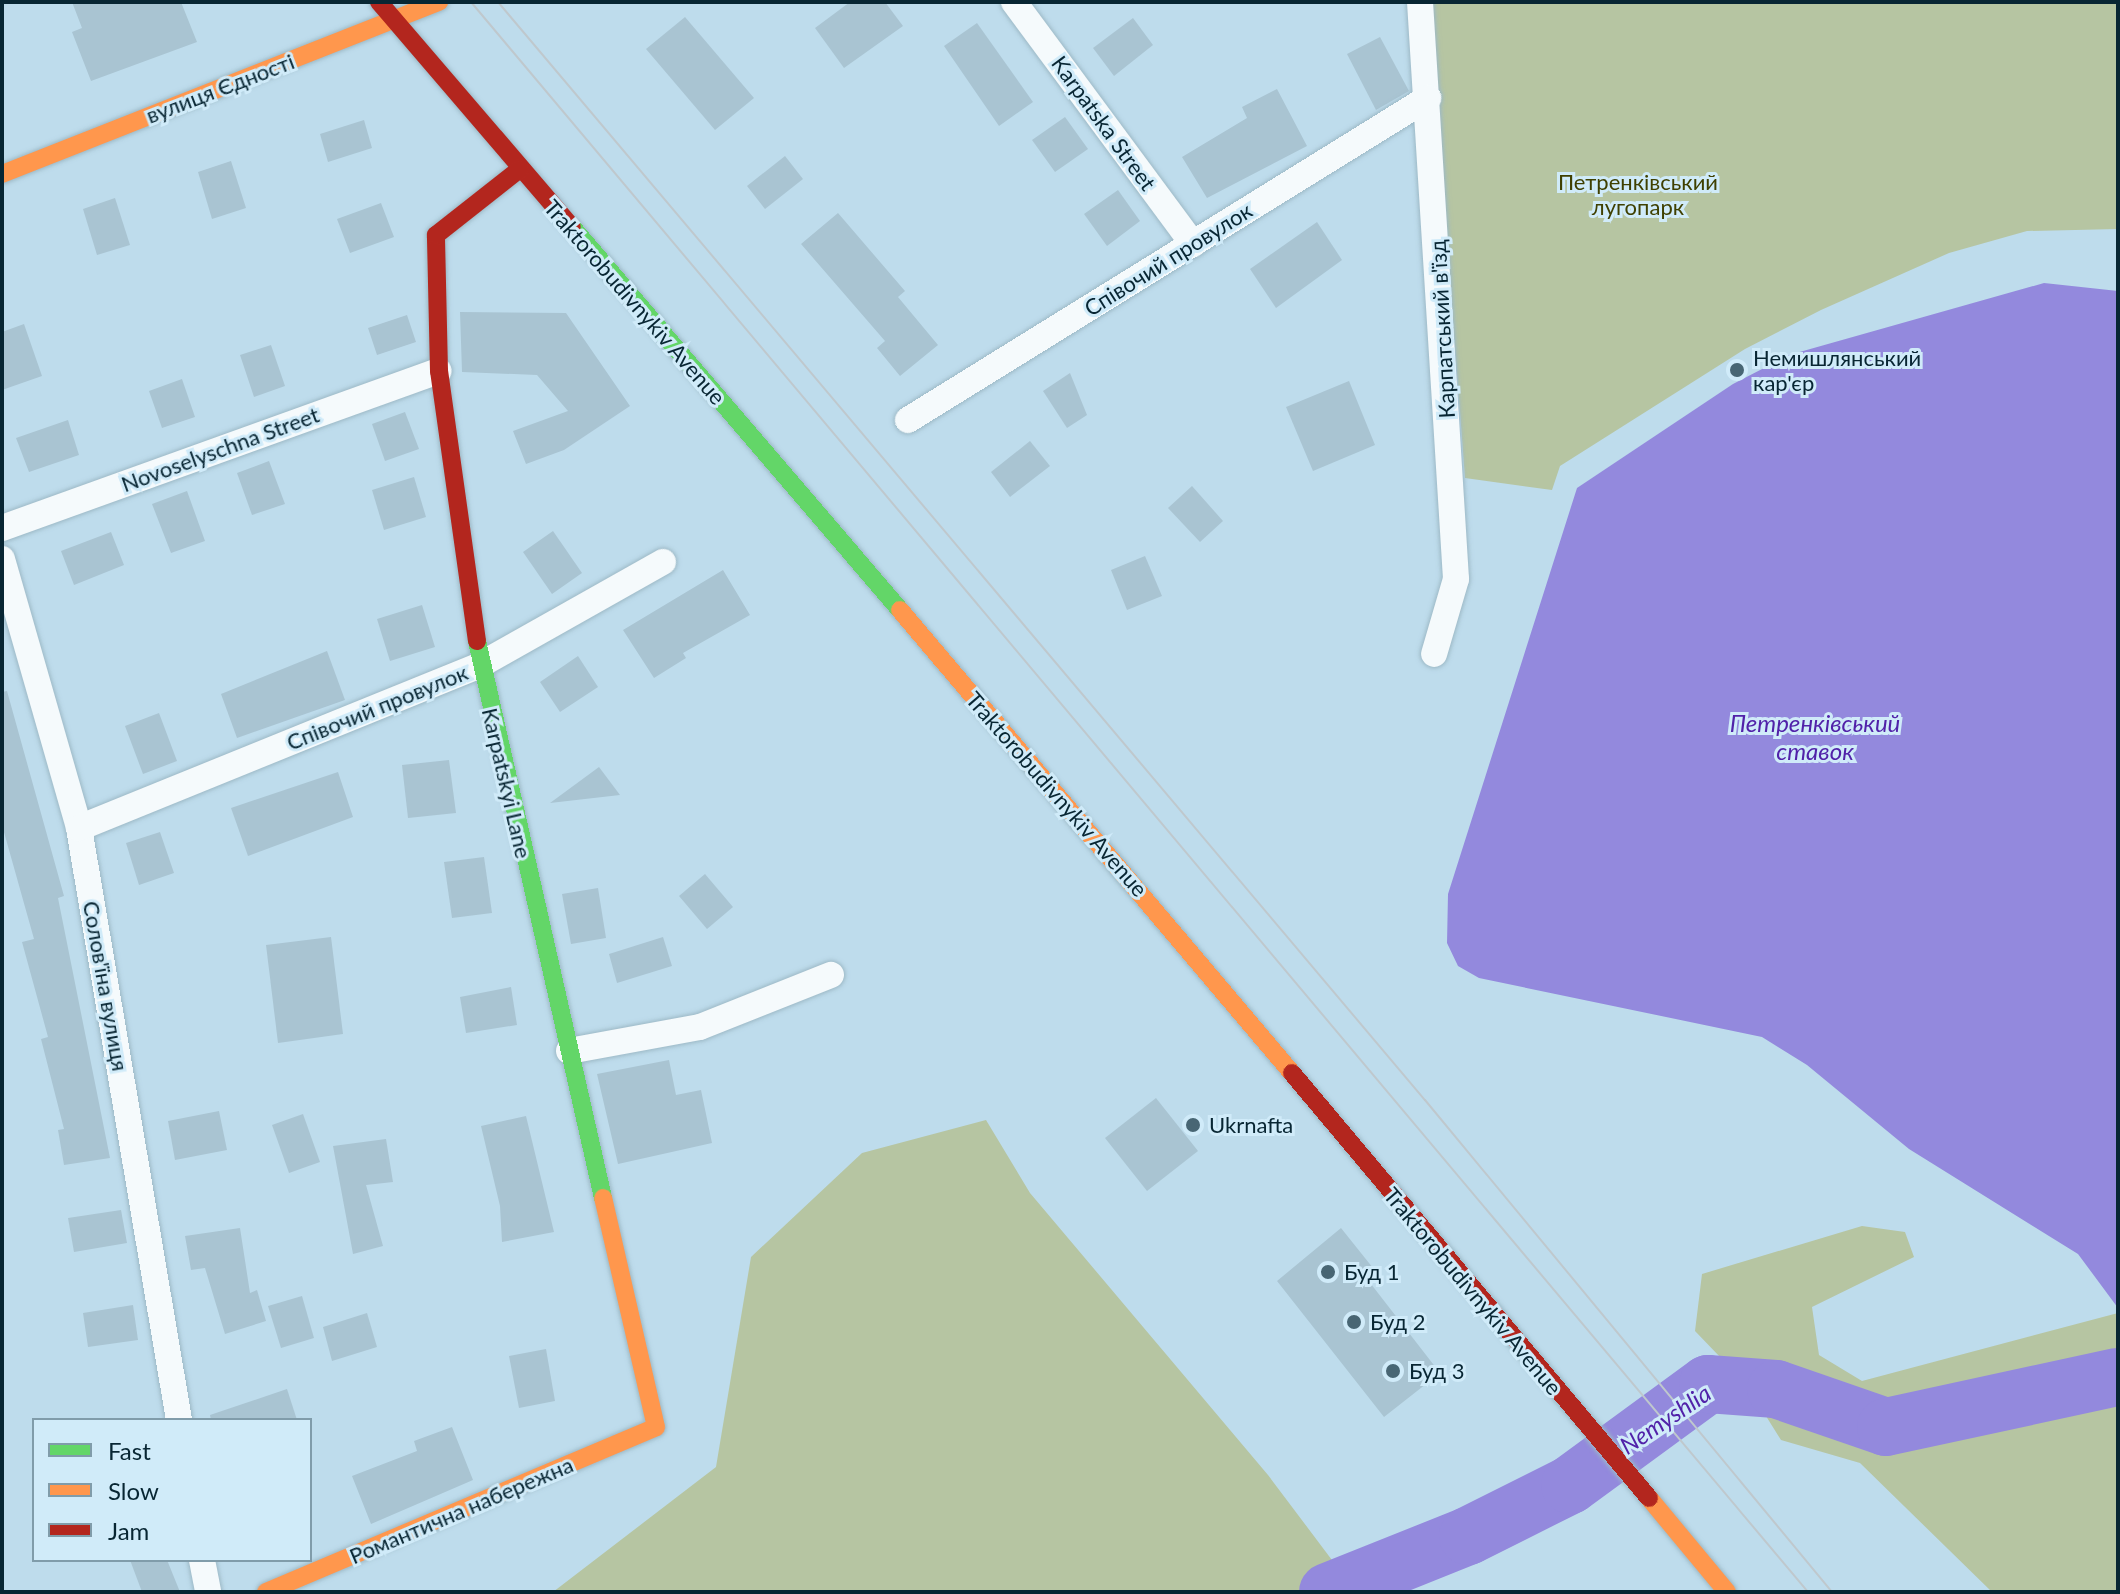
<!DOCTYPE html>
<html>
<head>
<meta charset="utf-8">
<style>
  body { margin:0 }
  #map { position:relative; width:2120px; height:1594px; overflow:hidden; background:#bedcec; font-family:Lato,sans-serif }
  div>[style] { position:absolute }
  .green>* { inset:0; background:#b6c5a2 }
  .water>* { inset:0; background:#9389dd }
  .river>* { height:58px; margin:-29px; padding:0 29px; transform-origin:29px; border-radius:29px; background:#9389dd }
  .building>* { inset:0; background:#a9c4d2 }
  .roads { filter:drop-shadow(0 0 2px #9db9c6) drop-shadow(0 0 2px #9db9c6) }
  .street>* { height:26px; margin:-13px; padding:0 13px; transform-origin:13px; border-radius:13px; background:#f5fafc }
  .fast>* { height:18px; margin:-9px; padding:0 9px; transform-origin:9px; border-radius:9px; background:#63d668 }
  .slow>* { height:18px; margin:-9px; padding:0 9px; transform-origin:9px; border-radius:9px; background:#ff974d }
  .jam>* { height:18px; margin:-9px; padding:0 9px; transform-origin:9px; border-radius:9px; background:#b3261e }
  .tram>* { height:2px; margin:-1px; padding:0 1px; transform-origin:1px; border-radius:1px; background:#bfc8cd }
  .dots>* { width:22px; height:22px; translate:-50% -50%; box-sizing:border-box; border:4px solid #d0ebf9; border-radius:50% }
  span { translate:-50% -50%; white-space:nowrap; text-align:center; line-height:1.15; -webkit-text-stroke:6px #d0ebf9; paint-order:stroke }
  .street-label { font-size:22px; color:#082633 }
  .park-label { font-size:22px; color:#3f4001 }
  .poi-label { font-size:22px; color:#082633 }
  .left { translate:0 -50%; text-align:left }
  .water-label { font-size:24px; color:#5122a9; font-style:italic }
  .frame { position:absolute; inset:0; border:4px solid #082633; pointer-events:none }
  .legend { position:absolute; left:32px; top:1418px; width:280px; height:144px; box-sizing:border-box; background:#d0ebf9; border:2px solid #809caa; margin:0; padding:10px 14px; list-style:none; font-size:24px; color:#082633 }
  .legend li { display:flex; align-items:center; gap:16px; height:40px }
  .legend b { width:40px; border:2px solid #809caa }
</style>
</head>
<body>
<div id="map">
  <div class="green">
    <i style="clip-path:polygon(1429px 2px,2118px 2px,2118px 229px,2027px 231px,1949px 253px,1821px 310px,1745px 349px,1560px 466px,1552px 490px,1465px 478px)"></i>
    <i style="clip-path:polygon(986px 1120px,1030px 1193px,1268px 1475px,1356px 1592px,553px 1592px,716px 1467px,751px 1257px,862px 1153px)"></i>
    <i style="clip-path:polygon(1862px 1226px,1905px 1232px,1914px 1257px,1812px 1307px,1819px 1355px,1862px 1381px,2118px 1313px,2118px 1592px,1992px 1592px,1860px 1463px,1781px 1440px,1746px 1384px,1695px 1331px,1702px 1274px)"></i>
  </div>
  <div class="water">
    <i style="clip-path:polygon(2044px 283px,2118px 291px,2118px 1308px,2078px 1254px,1909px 1149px,1807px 1065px,1762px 1037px,1479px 978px,1458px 966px,1447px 943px,1448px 894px,1577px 488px,1733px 384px,1789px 355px)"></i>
  </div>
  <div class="river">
    <i style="left:1328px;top:1592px;width:151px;rotate:-21.8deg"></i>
    <i style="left:1468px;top:1536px;width:114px;rotate:-26.6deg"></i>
    <i style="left:1570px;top:1485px;width:171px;rotate:-36.2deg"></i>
    <i style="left:1708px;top:1384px;width:68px;rotate:4.2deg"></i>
    <i style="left:1776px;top:1389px;width:116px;rotate:19.1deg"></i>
    <i style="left:1886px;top:1427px;width:237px;rotate:-12.2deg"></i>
  </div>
  <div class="building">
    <i style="clip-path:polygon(72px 2px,181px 2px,197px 42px,91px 81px,72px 32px,82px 28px)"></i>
    <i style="clip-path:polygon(850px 2px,885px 2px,903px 26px,844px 68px,815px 28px)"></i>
    <i style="clip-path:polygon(685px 17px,754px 98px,715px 130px,646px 49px)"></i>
    <i style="clip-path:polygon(1133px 18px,1153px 45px,1114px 76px,1093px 48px)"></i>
    <i style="clip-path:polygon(977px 23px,1033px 102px,999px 126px,944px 46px)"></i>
    <i style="clip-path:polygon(1380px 37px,1409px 91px,1376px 110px,1347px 54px)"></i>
    <i style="clip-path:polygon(1277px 89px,1307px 146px,1207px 198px,1182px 157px,1247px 118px,1242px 107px)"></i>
    <i style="clip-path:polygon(1065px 117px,1088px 149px,1055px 172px,1032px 140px)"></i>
    <i style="clip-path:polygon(364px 120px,372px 148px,328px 162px,320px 134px)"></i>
    <i style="clip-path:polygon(785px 156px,803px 179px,765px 209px,747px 186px)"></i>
    <i style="clip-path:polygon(231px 161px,246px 208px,212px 219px,198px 172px)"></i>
    <i style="clip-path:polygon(1118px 190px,1140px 221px,1107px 246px,1084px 214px)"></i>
    <i style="clip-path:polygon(115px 198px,130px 245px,97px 255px,83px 209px)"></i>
    <i style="clip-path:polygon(381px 203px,394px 237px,350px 253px,337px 219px)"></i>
    <i style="clip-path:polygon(838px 213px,905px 291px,898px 297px,938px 345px,900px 376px,877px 348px,885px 341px,801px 244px)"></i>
    <i style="clip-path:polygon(1317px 222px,1342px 260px,1276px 308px,1250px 269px)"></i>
    <i style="clip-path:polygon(460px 312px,566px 313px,630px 406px,564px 450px,526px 464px,513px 431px,568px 411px,537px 375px,462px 372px)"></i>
    <i style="clip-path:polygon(407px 315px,416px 342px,377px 355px,368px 328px)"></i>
    <i style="clip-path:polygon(24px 324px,42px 376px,2px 390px,2px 332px)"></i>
    <i style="clip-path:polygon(271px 345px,285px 386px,254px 397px,240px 355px)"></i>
    <i style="clip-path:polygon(1070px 373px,1087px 415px,1067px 428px,1043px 391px)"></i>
    <i style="clip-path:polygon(182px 379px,195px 417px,162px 428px,149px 391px)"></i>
    <i style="clip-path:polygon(1349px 381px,1375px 445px,1313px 471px,1286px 407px)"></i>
    <i style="clip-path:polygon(405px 412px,419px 449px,385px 461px,372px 424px)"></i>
    <i style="clip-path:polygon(68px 420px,79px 455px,29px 472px,16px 438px)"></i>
    <i style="clip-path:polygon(1030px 441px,1050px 466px,1010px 497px,991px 472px)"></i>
    <i style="clip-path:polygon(269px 461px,285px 504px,252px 515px,237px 473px)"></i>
    <i style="clip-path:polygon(414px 477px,426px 517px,384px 530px,372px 490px)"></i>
    <i style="clip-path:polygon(1192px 486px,1223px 521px,1200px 542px,1168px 508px)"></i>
    <i style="clip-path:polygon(187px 491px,205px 541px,171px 553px,152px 504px)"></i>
    <i style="clip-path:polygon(553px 531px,582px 573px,552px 594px,523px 552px)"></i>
    <i style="clip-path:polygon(111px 532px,124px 565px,74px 585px,61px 551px)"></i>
    <i style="clip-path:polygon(1145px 556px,1162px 596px,1127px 610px,1111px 570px)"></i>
    <i style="clip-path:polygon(723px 570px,750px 615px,683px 653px,686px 658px,654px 678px,623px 630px)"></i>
    <i style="clip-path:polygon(422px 605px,435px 647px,390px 661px,377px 619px)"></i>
    <i style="clip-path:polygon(327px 651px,345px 700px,237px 738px,221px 694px)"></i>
    <i style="clip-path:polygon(578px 656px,598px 687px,560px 712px,540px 682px)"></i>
    <i style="clip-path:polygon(7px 691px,64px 896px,58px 898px,110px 1158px,64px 1165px,58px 1130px,64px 1129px,41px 1039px,48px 1037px,22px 942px,34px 939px,2px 825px,2px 692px)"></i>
    <i style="clip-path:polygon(159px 713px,177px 761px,143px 774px,125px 726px)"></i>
    <i style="clip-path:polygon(449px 760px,456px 813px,408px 818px,402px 765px)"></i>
    <i style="clip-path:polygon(599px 767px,620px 795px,550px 803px)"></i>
    <i style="clip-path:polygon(338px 772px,353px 817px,248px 856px,231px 808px)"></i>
    <i style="clip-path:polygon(160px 832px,174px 873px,139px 885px,126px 843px)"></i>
    <i style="clip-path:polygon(484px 857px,492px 913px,452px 918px,444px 862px)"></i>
    <i style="clip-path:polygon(705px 874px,733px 907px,707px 929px,679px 896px)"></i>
    <i style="clip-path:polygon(598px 888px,606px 938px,571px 944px,562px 894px)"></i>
    <i style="clip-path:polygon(331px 937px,343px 1034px,278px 1043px,266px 945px)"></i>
    <i style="clip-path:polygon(663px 937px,672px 966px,617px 983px,609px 954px)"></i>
    <i style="clip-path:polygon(511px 987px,517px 1025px,466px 1033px,460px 997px)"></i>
    <i style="clip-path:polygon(669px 1060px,676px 1095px,701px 1090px,712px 1143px,618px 1164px,597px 1074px)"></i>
    <i style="clip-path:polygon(1156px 1098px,1198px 1151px,1147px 1191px,1105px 1138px)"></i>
    <i style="clip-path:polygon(219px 1111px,227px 1150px,175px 1160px,168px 1121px)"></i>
    <i style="clip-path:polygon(303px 1114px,320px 1162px,289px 1173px,272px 1125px)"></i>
    <i style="clip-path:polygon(526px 1116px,554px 1232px,502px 1242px,500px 1206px,481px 1126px)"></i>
    <i style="clip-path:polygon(386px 1139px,393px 1182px,366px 1185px,383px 1246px,353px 1254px,333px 1146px)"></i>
    <i style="clip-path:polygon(121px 1210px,127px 1243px,74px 1252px,68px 1218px)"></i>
    <i style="clip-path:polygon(240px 1228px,250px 1293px,257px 1290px,266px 1321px,225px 1334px,205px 1268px,191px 1270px,185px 1236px)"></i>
    <i style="clip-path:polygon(1341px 1228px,1373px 1268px,1364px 1275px,1440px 1373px,1384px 1417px,1277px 1281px)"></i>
    <i style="clip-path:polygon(302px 1296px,314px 1338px,281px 1348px,268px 1306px)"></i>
    <i style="clip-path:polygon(133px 1305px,138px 1340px,88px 1347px,83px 1313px)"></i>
    <i style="clip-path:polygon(367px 1313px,377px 1347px,332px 1361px,323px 1327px)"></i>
    <i style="clip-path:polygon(546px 1349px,555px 1401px,519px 1408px,509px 1356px)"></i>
    <i style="clip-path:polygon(287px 1389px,297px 1420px,211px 1420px,210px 1415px)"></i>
    <i style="clip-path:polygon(452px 1427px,473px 1480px,371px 1524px,352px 1476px,417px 1451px,414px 1441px)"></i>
    <i style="clip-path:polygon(130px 1560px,167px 1560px,180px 1592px,142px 1592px)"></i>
  </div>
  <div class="roads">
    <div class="street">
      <i style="left:1014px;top:2px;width:301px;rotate:53.5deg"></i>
      <i style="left:1420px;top:2px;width:578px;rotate:86.43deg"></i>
      <i style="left:1456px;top:579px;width:78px;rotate:106.3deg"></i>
      <i style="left:908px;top:420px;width:612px;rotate:-31.77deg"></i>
      <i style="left:2px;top:528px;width:464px;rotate:-19.8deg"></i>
      <i style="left:2px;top:559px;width:280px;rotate:74deg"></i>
      <i style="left:79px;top:828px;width:600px;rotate:80.41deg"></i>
      <i style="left:79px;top:828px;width:433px;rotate:-22.1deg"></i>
      <i style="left:480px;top:665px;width:210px;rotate:-29.4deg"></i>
      <i style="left:569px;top:1051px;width:133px;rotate:-10.4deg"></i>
      <i style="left:700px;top:1027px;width:141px;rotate:-21.7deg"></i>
      <i style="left:202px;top:1560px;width:33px;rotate:79deg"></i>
    </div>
    <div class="fast">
      <i style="left:572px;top:227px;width:504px;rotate:49.42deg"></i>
      <i style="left:477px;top:641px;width:571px;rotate:77.25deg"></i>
    </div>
    <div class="slow">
      <i style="left:2px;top:174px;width:470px;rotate:-21.5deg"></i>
      <i style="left:900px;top:610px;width:607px;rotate:49.75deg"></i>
      <i style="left:1649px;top:1498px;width:122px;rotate:50.3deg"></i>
      <i style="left:266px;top:1592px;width:423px;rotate:-22.9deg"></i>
      <i style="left:656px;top:1427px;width:235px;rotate:-103deg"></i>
    </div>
    <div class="jam">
      <i style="left:379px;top:2px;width:296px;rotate:49.4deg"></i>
      <i style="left:477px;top:641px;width:273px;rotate:-98deg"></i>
      <i style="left:439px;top:371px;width:136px;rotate:-91.3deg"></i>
      <i style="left:436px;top:235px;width:107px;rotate:-38.2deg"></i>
      <i style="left:1292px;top:1073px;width:555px;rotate:49.97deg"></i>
    </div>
  </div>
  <div class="tram">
    <i style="left:471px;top:2px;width:2077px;rotate:49.94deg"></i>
    <i style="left:498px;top:2px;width:1437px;rotate:49.83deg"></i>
    <i style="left:1425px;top:1100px;width:639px;rotate:50.4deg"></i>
  </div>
  <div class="dots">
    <i style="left:1737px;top:370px;background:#486674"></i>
    <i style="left:1193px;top:1125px;background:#486674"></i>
    <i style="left:1328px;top:1272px;background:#486674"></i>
    <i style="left:1354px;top:1322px;background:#486674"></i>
    <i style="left:1393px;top:1371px;background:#486674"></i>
  </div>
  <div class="street-label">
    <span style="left:220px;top:88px;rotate:-21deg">вулиця Єдності</span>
    <span style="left:1104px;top:123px;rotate:54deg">Karpatska Street</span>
    <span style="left:1168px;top:259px;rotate:-32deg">Співочий провулок</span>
    <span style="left:635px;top:302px;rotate:49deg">Traktorobudivnykiv Avenue</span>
    <span style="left:1442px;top:329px;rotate:-93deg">Карпатський в'їзд</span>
    <span style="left:220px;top:449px;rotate:-20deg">Novoselyschna Street</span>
    <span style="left:377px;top:707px;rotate:-22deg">Співочий провулок</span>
    <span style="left:507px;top:783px;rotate:77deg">Karpatskyi Lane</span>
    <span style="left:1057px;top:794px;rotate:49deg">Traktorobudivnykiv Avenue</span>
    <span style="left:106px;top:986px;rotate:80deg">Солов'їна вулиця</span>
    <span style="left:1473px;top:1291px;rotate:50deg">Traktorobudivnykiv Avenue</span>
    <span style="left:461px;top:1510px;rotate:-23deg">Романтична набережна</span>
  </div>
  <div class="park-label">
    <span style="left:1638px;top:194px">Петренківський<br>лугопарк</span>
  </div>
  <div class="poi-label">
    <span class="left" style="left:1753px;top:370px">Немишлянський<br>кар'єр</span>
    <span class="left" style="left:1209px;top:1125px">Ukrnafta</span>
    <span class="left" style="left:1344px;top:1272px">Буд 1</span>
    <span class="left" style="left:1370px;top:1322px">Буд 2</span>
    <span class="left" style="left:1409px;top:1371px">Буд 3</span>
  </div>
  <div class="water-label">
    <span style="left:1815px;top:737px">Петренківський<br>ставок</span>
    <span style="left:1665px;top:1419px;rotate:-34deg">Nemyshlia</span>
  </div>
  <div class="frame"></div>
  <ul class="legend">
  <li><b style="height:10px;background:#63d668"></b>Fast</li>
  <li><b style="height:10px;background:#ff974d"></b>Slow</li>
  <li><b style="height:10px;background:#b3261e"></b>Jam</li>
  </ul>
</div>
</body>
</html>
